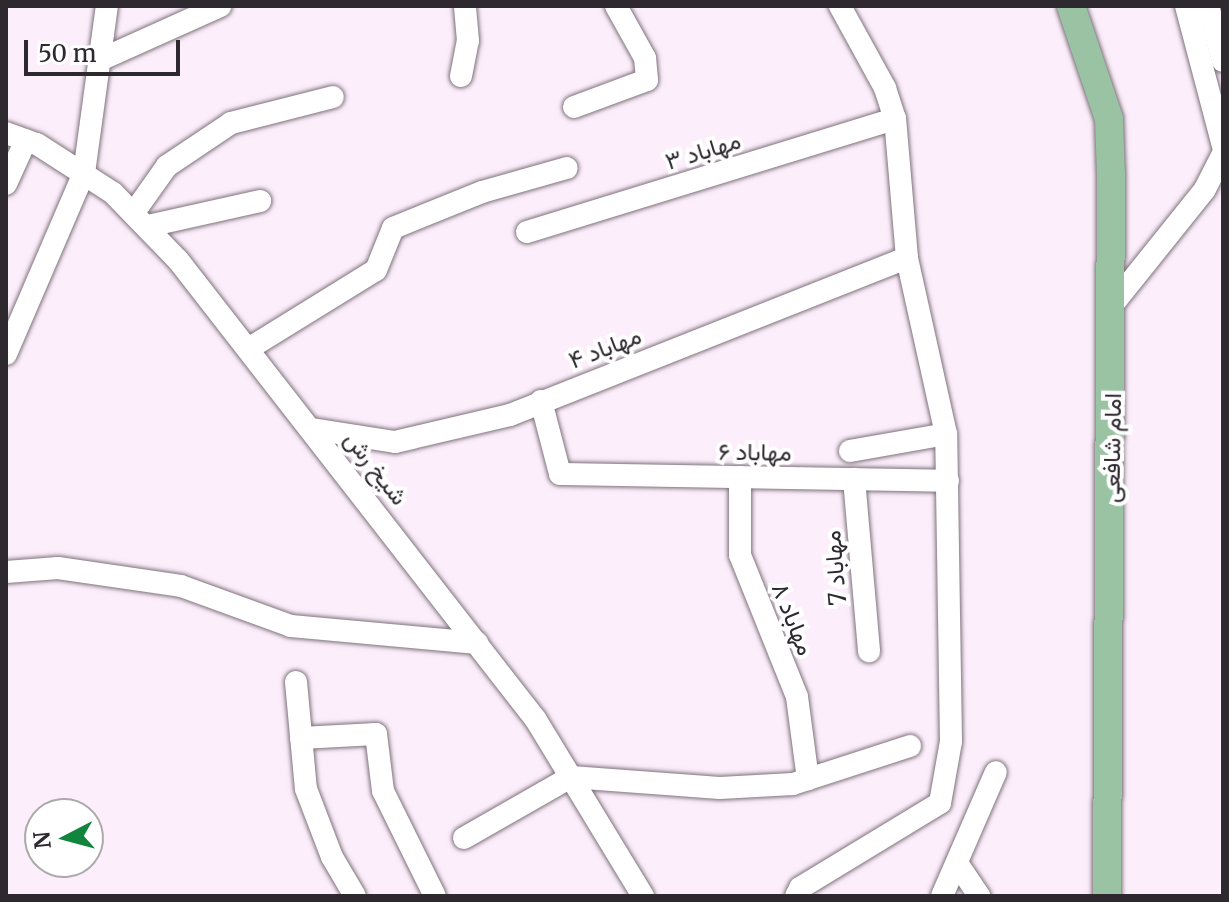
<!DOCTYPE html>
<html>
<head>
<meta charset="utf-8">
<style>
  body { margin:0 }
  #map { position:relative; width:1229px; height:902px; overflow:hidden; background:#fceefa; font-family:Merriweather,Vazirmatn,serif }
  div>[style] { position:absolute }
  .roads { filter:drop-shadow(0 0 2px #7e727d) drop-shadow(0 0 2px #7e727d) }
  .minor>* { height:22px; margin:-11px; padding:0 11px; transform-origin:11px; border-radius:11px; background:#fff }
  .major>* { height:28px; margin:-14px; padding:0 14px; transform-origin:14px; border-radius:14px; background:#9ac3a3 }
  span { translate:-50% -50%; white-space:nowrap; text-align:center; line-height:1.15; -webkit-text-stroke:8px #fff; paint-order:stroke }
  .street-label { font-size:24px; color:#2e292e }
  .frame { position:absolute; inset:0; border:8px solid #2e292e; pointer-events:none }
  .north { position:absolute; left:24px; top:798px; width:80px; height:80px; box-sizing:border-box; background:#fff; border:2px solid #aba9ab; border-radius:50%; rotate:264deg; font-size:22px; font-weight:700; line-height:32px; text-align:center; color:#2e292e }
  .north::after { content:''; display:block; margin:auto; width:28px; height:36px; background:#11853d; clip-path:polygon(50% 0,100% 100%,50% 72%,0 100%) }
  .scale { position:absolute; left:24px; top:40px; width:156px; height:36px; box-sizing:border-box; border:4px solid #2e292e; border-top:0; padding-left:10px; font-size:24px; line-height:28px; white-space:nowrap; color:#2e292e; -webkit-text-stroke:6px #fff; paint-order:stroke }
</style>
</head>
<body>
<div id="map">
  <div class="roads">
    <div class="minor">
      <i style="left:1186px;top:6px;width:145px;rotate:75.2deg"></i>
      <i style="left:1208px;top:6px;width:57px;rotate:74.7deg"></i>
      <i style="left:100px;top:60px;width:132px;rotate:-24.2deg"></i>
      <i style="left:461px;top:76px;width:36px;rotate:-79deg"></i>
      <i style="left:468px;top:41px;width:35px;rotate:-95deg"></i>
      <i style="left:574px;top:107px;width:78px;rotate:-20.3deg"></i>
      <i style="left:647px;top:80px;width:22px;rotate:-95deg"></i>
      <i style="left:645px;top:58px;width:60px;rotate:-119.1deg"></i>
      <i style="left:6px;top:133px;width:33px;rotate:20deg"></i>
      <i style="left:37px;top:144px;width:90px;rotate:32.8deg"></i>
      <i style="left:113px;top:193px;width:93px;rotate:45.9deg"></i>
      <i style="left:178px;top:260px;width:583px;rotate:52.11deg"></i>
      <i style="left:536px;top:720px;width:206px;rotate:58.7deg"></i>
      <i style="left:6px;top:184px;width:48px;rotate:-65.6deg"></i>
      <i style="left:135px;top:211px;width:55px;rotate:-54.6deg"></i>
      <i style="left:167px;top:166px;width:77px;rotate:-33.9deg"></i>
      <i style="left:231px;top:123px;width:105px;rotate:-14.3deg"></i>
      <i style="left:148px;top:226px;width:115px;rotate:-12.6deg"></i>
      <i style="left:527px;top:232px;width:385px;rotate:-17.1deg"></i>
      <i style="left:1113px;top:304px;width:147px;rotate:-51.3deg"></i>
      <i style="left:1205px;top:189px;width:39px;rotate:-63deg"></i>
      <i style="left:248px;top:349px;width:150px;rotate:-31.7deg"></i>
      <i style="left:376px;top:270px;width:45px;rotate:-68deg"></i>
      <i style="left:393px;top:228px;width:96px;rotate:-22deg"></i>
      <i style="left:482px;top:192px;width:88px;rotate:-15.8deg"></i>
      <i style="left:6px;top:354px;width:197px;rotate:-66.7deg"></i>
      <i style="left:84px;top:173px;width:169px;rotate:-82.2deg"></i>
      <i style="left:541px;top:401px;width:75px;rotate:75.4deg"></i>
      <i style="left:560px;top:474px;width:388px;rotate:1deg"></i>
      <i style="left:312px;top:429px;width:84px;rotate:8.9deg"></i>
      <i style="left:395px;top:442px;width:118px;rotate:-13.2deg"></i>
      <i style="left:510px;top:415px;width:427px;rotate:-21.6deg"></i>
      <i style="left:850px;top:451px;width:97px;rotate:-10deg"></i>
      <i style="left:740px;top:477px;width:78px;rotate:90deg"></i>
      <i style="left:740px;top:555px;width:153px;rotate:68.1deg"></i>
      <i style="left:797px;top:697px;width:83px;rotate:82.4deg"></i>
      <i style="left:854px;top:479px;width:173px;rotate:85deg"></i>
      <i style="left:6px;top:572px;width:52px;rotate:-4.4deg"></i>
      <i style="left:58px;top:568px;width:124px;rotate:8.3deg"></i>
      <i style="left:181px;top:586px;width:117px;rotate:20deg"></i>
      <i style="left:291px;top:626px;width:187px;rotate:5.2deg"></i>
      <i style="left:296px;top:682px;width:107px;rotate:84.7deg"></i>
      <i style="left:306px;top:789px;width:73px;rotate:69.1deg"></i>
      <i style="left:332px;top:857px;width:45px;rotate:59.5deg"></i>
      <i style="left:301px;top:738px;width:75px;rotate:-3.1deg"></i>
      <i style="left:376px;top:734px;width:57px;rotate:83deg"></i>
      <i style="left:383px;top:791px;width:117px;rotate:63.7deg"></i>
      <i style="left:464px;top:838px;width:123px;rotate:-29.7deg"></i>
      <i style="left:571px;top:777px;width:149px;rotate:4.2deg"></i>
      <i style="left:720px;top:788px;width:73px;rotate:-3.1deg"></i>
      <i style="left:793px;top:784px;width:123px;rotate:-18deg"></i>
      <i style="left:957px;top:863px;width:40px;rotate:56deg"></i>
      <i style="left:796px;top:896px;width:9px;rotate:-63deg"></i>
      <i style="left:800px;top:888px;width:164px;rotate:-31.3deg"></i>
      <i style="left:940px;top:803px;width:63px;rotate:-79.9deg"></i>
      <i style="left:951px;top:741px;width:307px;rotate:-90.9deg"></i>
      <i style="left:946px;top:434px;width:180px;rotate:-102.5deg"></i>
      <i style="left:907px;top:258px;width:140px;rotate:-94.9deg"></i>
      <i style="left:895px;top:119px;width:33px;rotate:-108deg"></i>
      <i style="left:885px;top:88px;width:94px;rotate:-118.8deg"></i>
      <i style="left:942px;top:896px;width:135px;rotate:-66.5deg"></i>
    </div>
    <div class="major">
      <i style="left:1071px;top:6px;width:119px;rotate:71.4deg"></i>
      <i style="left:1109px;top:119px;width:56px;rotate:88deg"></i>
      <i style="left:1111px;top:175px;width:721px;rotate:90.32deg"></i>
    </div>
  </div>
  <div class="street-label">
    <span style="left:703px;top:151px;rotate:-17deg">مهاباد ۳</span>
    <span style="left:605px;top:348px;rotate:-21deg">مهاباد ۴</span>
    <span style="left:1112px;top:448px;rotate:-89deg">امام شافعی</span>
    <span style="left:755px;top:452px;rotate:1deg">مهاباد ۶</span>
    <span style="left:376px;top:468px;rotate:52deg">شیخ رش</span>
    <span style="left:835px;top:568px;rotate:-95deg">مهاباد 7</span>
    <span style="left:793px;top:619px;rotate:68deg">مهاباد ۸</span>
  </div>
  <div class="frame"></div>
  <div class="north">N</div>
  <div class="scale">50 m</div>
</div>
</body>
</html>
